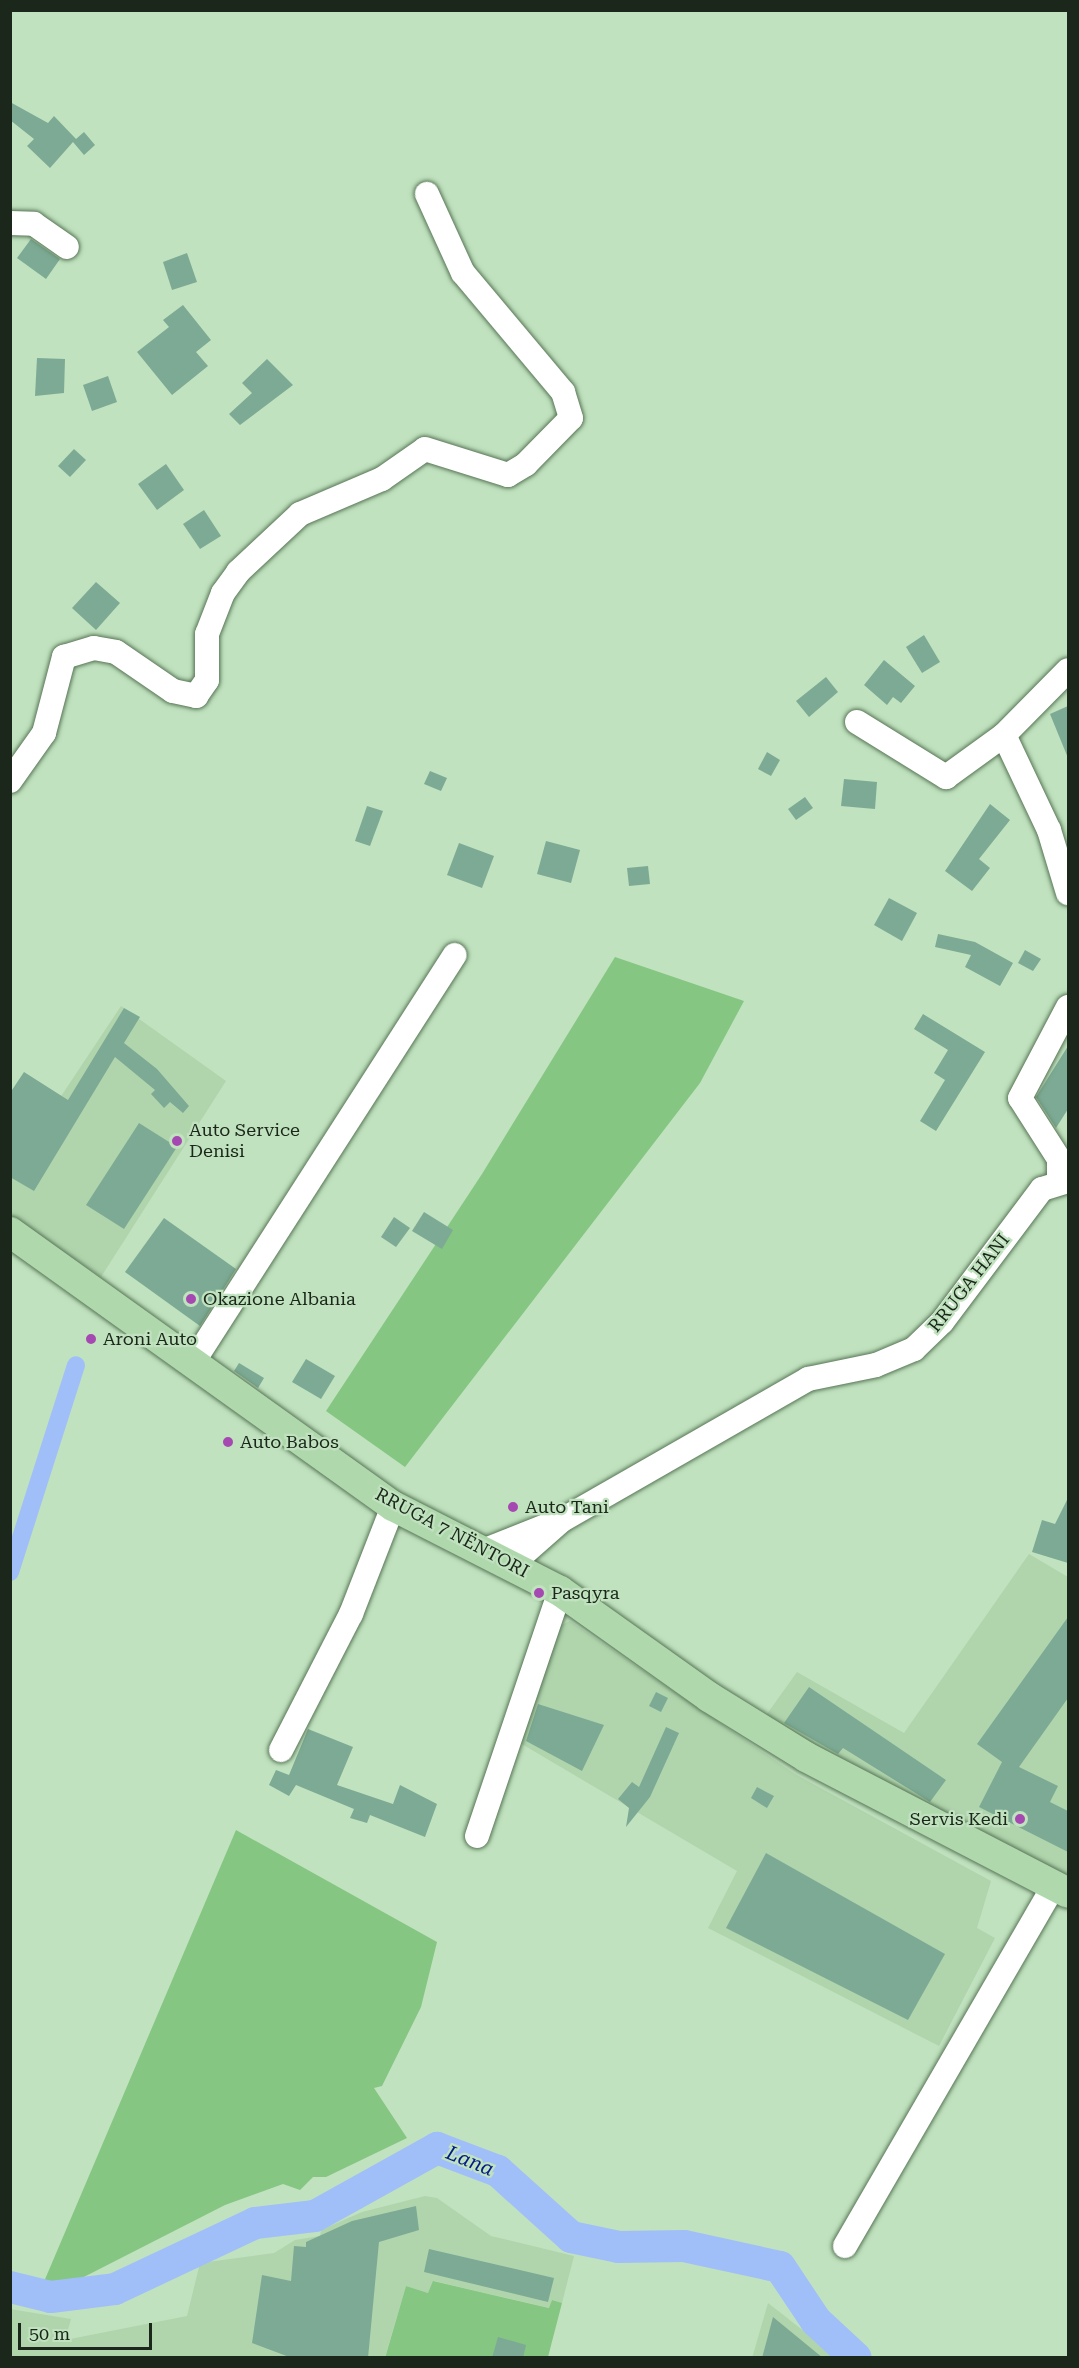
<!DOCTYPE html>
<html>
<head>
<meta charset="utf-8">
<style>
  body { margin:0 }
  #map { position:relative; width:1079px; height:2368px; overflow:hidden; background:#c0e2be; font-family:"Roboto Serif",serif }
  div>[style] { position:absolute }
  .built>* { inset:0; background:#b0d5ad }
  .green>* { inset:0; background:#85c682 }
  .canal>* { height:18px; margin:-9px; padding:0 9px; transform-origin:9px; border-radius:9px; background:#a0bff9 }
  .river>* { height:32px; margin:-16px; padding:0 16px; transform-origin:16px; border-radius:16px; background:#a0bff9 }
  .building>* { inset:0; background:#7caa94 }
  .roads { filter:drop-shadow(0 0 2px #577556) drop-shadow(0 0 2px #577556) }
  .minor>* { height:24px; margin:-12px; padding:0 12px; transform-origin:12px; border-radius:12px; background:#fff }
  .major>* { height:30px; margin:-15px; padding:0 15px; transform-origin:15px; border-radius:15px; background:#afd8ad }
  .dots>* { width:16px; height:16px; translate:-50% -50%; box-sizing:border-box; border:3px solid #c0e2be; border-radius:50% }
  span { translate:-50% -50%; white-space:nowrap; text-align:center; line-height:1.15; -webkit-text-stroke:4.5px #c0e2be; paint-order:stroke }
  .poi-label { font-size:18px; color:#1a271a }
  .left { translate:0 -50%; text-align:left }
  .right { translate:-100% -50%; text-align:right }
  .street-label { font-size:18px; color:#1a271a }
  .water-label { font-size:20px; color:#001b88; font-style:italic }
  .frame { position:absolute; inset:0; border:12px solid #1a271a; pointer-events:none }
  .scale { position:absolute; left:18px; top:2323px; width:134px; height:27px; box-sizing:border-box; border:3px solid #1a271a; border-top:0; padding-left:8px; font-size:18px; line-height:21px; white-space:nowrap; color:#1a271a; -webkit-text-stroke:4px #c0e2be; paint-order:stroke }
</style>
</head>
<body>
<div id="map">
  <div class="built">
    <i style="clip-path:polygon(121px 1006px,226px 1081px,101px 1277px,11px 1216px,10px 1173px)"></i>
    <i style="clip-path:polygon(1029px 1554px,1068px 1577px,1068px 1893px,757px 1728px,797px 1672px,904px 1733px)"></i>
    <i style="clip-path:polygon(570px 1621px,795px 1774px,991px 1881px,977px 1928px,995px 1938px,939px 2046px,708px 1928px,737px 1871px,520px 1743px,559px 1626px)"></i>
    <i style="clip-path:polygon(425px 2196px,437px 2198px,491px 2236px,574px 2256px,562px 2303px,552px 2300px,550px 2308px,434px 2281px,428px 2293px,406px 2286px,385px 2357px,11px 2357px,10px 2309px,71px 2319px,65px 2340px,187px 2316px,200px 2263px,274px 2253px,295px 2240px,320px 2236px,321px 2230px,362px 2212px)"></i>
    <i style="clip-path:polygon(768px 2303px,837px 2357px,752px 2358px)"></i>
  </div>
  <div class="green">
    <i style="clip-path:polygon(615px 957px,744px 1001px,700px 1083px,405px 1467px,326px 1411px,482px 1174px)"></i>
    <i style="clip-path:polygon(236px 1830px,437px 1942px,421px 2007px,382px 2086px,374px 2088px,407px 2138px,326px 2177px,313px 2177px,300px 2190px,283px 2184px,225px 2205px,74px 2282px,43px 2284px)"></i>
    <i style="clip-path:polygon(433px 2281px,549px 2308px,552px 2300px,562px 2303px,548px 2357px,385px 2358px,406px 2286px,428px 2293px)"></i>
  </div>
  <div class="canal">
    <i style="left:10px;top:1572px;width:217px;rotate:-72.3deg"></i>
  </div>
  <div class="river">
    <i style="left:10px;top:2287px;width:42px;rotate:13.7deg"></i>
    <i style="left:51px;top:2297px;width:64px;rotate:-7.1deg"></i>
    <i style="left:115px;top:2289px;width:155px;rotate:-25.2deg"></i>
    <i style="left:255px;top:2223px;width:60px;rotate:-6.7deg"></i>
    <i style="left:315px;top:2216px;width:140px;rotate:-29.1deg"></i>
    <i style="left:437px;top:2148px;width:65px;rotate:20.7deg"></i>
    <i style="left:498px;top:2171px;width:98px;rotate:42.1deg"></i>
    <i style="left:571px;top:2237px;width:49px;rotate:11.8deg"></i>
    <i style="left:619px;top:2247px;width:65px;rotate:-0.9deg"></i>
    <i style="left:684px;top:2246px;width:98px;rotate:12.3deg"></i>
    <i style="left:780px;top:2267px;width:65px;rotate:56.3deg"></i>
    <i style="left:816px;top:2321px;width:54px;rotate:42.8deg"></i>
  </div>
  <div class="building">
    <i style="clip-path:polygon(10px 102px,48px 123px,54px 116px,76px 139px,84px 132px,95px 145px,84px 155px,73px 142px,50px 168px,27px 146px,34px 139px,10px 120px)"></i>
    <i style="clip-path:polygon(31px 239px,60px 259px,46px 279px,17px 258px)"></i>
    <i style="clip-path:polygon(187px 253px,197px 282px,172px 290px,163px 262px)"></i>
    <i style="clip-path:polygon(183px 305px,211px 340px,196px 352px,208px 366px,172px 395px,137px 352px,169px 327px,163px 320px)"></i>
    <i style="clip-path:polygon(37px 358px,65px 359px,64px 393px,35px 396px)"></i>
    <i style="clip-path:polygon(267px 359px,293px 385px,240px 425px,229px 414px,252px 393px,242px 383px)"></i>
    <i style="clip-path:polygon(108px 376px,117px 402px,92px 411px,83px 385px)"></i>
    <i style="clip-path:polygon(74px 449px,86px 460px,70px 477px,58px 466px)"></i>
    <i style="clip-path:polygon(166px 464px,184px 490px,157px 510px,138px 484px)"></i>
    <i style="clip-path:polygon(204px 510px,221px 536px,200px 549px,183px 524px)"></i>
    <i style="clip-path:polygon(96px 582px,120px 603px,96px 630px,72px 608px)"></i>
    <i style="clip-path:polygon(924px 635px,940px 662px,922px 673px,906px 647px)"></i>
    <i style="clip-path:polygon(884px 660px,915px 686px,901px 703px,893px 697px,887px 705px,864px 685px)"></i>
    <i style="clip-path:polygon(826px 677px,838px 692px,809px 717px,796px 701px)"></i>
    <i style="clip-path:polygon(1068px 706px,1068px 758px,1050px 714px)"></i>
    <i style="clip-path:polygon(767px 752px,780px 760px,771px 776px,758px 769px)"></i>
    <i style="clip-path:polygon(430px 771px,447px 778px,441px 791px,424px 784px)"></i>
    <i style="clip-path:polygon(844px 779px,877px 782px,875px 809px,841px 806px)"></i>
    <i style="clip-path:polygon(805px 797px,813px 808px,796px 820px,788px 809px)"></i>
    <i style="clip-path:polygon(990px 804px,1010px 820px,979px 859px,990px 868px,972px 891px,945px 871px)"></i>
    <i style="clip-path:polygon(367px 806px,383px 811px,370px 846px,355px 841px)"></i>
    <i style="clip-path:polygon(546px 841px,580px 850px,571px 883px,537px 874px)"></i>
    <i style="clip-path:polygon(459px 843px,494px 856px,482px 888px,447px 875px)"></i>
    <i style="clip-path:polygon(648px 866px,650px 884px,629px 886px,627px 868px)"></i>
    <i style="clip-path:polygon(889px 898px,917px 913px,902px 941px,874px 925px)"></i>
    <i style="clip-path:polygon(938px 934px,975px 942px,1013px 963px,1000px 986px,965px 967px,971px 955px,935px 947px)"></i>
    <i style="clip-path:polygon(1025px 950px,1041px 959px,1033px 971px,1018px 963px)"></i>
    <i style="clip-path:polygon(124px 1008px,140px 1017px,124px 1043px,157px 1069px,189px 1106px,183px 1113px,170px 1102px,164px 1108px,151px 1094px,155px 1090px,115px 1057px,34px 1191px,10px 1177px,10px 1093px,24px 1072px,68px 1100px)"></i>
    <i style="clip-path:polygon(923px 1014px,985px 1052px,936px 1131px,920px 1121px,945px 1080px,934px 1073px,948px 1050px,914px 1029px)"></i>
    <i style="clip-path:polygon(1068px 1046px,1068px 1109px,1056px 1128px,1036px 1097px)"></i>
    <i style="clip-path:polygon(139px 1123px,177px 1147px,124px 1229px,86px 1205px)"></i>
    <i style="clip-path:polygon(424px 1212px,453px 1230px,442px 1249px,412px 1231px)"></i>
    <i style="clip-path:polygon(394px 1217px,410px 1228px,396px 1247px,381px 1237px)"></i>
    <i style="clip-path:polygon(164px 1218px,236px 1269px,200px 1326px,125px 1272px)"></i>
    <i style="clip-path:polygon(306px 1359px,335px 1376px,321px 1399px,292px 1382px)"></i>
    <i style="clip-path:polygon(239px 1363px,264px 1378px,258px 1388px,234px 1371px)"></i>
    <i style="clip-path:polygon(1068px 1498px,1068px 1563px,1032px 1552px,1042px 1520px,1055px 1524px)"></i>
    <i style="clip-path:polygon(1068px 1617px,1068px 1698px,1019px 1767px,1058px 1786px,1050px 1802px,1068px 1811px,1068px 1852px,979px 1807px,1002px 1762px,977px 1744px)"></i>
    <i style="clip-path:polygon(809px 1687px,946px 1780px,930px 1802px,843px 1748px,838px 1754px,784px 1723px)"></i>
    <i style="clip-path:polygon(656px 1692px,668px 1698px,661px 1712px,649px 1706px)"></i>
    <i style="clip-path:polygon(538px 1704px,604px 1725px,582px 1771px,526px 1741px)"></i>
    <i style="clip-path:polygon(666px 1727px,679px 1733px,650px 1797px,626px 1827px,629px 1808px,618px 1799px,632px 1782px,639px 1787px)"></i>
    <i style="clip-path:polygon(308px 1729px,353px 1747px,337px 1785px,393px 1804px,400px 1785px,437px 1804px,425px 1837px,370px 1815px,367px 1823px,350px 1818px,354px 1809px,296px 1785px,289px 1796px,269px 1785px,276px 1770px,289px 1775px)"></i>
    <i style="clip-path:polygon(757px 1787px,774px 1796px,767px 1808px,751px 1798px)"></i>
    <i style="clip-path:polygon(766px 1853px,945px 1954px,908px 2020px,726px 1928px)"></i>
    <i style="clip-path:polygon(416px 2206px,419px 2230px,379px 2242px,368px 2358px,292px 2358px,252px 2343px,262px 2275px,291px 2281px,294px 2246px,306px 2247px,306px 2242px,352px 2221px)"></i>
    <i style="clip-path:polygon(429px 2249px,554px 2278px,548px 2302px,424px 2272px)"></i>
    <i style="clip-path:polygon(773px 2317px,823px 2358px,762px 2358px)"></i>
    <i style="clip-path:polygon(498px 2337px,526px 2345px,523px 2358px,492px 2358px)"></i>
  </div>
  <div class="roads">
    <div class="minor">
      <i style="left:10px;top:223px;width:24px;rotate:2deg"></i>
      <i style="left:34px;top:224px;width:40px;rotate:34.9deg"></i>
      <i style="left:857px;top:722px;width:105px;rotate:31.7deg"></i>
      <i style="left:946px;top:777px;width:72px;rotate:-35.9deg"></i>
      <i style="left:1004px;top:735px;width:91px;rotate:-45.4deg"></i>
      <i style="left:1004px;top:735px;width:105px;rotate:64.7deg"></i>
      <i style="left:1049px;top:830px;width:66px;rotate:73.2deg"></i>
      <i style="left:10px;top:781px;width:59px;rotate:-54.7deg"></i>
      <i style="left:44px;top:733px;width:79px;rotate:-75.3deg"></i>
      <i style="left:64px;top:657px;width:31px;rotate:-17deg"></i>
      <i style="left:94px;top:648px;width:22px;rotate:10deg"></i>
      <i style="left:116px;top:652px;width:69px;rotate:34.4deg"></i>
      <i style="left:173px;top:691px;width:24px;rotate:12deg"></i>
      <i style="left:196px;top:696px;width:19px;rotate:-55deg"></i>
      <i style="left:207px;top:680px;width:46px;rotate:-90deg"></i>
      <i style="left:207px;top:634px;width:44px;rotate:-68.7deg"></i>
      <i style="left:223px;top:593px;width:26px;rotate:-54deg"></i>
      <i style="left:238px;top:572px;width:85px;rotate:-43.1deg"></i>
      <i style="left:300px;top:514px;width:89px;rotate:-23.1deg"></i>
      <i style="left:382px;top:479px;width:52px;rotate:-34.9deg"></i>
      <i style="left:425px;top:449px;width:87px;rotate:17.4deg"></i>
      <i style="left:508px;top:475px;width:21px;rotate:-31deg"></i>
      <i style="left:526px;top:464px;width:64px;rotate:-45.6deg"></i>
      <i style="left:571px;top:418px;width:27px;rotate:-107deg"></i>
      <i style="left:563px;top:392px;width:155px;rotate:-130deg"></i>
      <i style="left:463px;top:273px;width:87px;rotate:-114.5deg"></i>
      <i style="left:1059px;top:1180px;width:21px;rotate:-90deg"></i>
      <i style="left:1059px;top:1159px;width:72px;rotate:-122.6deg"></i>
      <i style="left:1020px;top:1098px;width:103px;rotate:-62.2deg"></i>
      <i style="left:192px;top:1364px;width:486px;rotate:-57.3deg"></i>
      <i style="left:483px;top:1551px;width:73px;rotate:-21.7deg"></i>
      <i style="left:511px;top:1565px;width:68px;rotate:-41.4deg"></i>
      <i style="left:562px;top:1520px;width:284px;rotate:-29.8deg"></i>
      <i style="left:808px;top:1379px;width:69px;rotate:-11.6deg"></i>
      <i style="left:876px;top:1365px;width:41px;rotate:-22.8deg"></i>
      <i style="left:914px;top:1349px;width:39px;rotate:-44deg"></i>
      <i style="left:942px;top:1322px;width:166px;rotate:-53.1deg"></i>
      <i style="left:1042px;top:1189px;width:27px;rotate:-17deg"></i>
      <i style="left:281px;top:1750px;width:153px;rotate:-62.8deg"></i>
      <i style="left:351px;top:1614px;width:116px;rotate:-68.7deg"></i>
      <i style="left:477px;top:1836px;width:259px;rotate:-71.3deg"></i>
      <i style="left:845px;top:2246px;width:417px;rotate:-59.9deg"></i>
    </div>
    <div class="major">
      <i style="left:10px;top:1232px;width:471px;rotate:35.6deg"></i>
      <i style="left:393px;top:1506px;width:187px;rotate:27deg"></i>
      <i style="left:560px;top:1591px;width:183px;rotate:35.4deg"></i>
      <i style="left:709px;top:1697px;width:114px;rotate:31.7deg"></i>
      <i style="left:806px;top:1757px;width:295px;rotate:27.4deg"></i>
    </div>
  </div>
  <div class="dots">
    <i style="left:177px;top:1141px;background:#a648b1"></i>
    <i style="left:191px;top:1299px;background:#a648b1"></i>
    <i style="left:91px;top:1339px;background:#a648b1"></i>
    <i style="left:228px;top:1442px;background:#a648b1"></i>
    <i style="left:513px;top:1507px;background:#a648b1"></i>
    <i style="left:539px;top:1593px;background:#a648b1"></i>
    <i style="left:1020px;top:1819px;background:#a648b1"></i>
  </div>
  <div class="poi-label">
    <span class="left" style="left:189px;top:1141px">Auto Service<br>Denisi</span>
    <span class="left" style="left:203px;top:1299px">Okazione Albania</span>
    <span class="left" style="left:103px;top:1339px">Aroni Auto</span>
    <span class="left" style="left:240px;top:1442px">Auto Babos</span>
    <span class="left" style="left:525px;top:1507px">Auto Tani</span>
    <span class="left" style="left:551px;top:1593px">Pasqyra</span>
    <span class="right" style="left:1008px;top:1819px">Servis Kedi</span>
  </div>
  <div class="street-label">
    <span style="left:969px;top:1283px;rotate:-52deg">RRUGA HANI</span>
    <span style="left:452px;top:1533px;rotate:28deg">RRUGA 7 NËNTORI</span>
  </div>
  <div class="water-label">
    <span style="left:470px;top:2161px;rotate:22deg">Lana</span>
  </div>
  <div class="frame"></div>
  <div class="scale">50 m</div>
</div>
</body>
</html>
